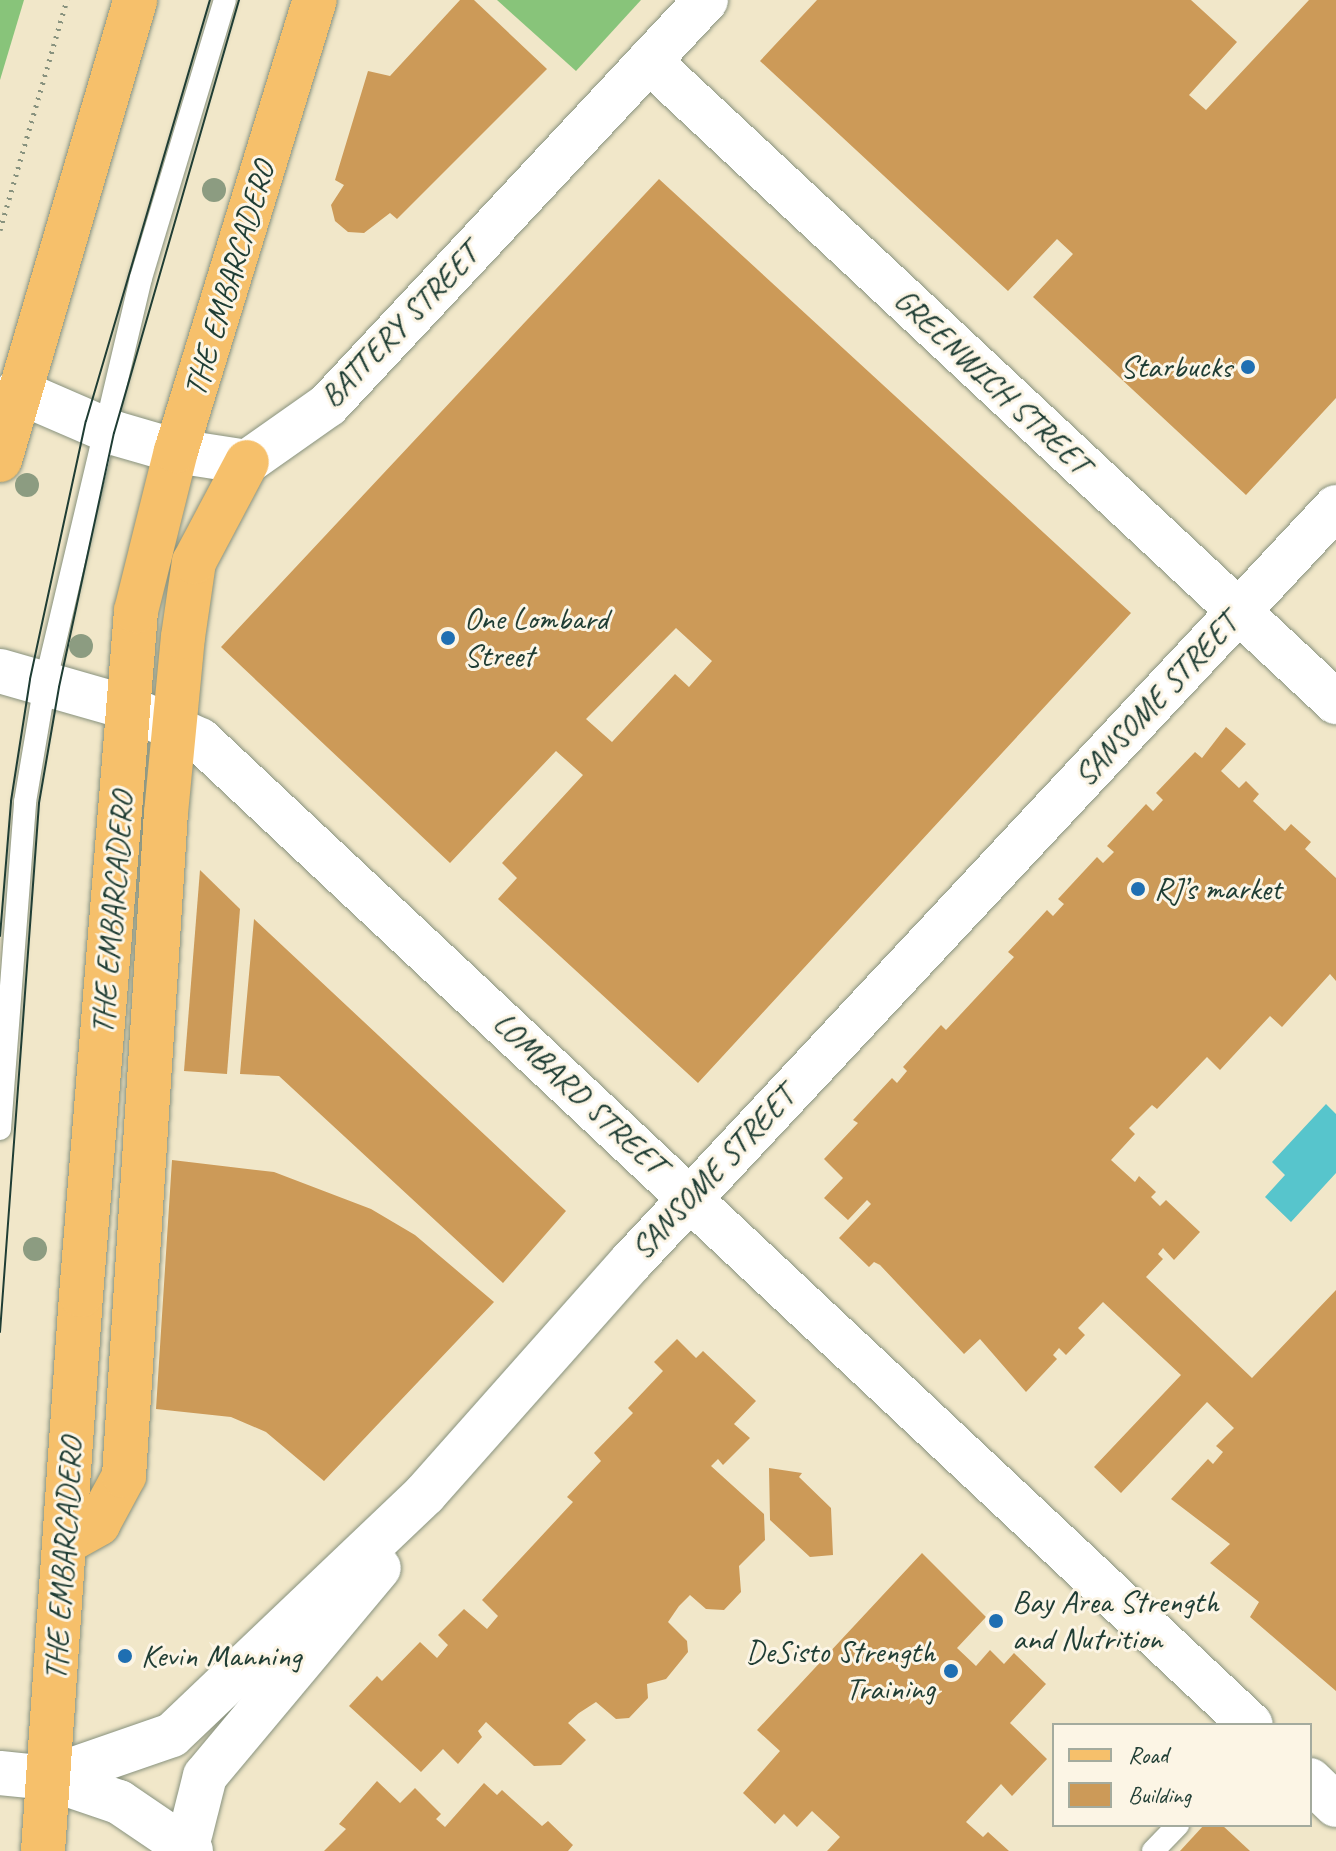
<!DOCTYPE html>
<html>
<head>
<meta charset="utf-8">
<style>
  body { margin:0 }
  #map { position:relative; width:1336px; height:1851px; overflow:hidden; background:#f1e7c9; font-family:Caveat,sans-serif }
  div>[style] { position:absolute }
  .green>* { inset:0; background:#88c47a }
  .water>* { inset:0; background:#57c5cc }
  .building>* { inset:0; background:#cc9a58 }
  .path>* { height:5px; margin-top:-2.5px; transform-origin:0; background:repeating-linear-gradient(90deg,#88927e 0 2px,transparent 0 8px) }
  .roads { filter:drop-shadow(0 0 2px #88927e) drop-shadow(0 0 2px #88927e) }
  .service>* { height:22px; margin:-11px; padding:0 11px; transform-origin:11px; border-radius:11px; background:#fff }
  .minor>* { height:44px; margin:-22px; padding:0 22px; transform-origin:22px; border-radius:22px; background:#fff }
  .tertiary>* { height:44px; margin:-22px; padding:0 22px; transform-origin:22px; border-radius:22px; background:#fff }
  .primary>* { height:44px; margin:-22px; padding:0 22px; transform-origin:22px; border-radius:22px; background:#f6c06b }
  .tram>* { height:2px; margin:-1px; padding:0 1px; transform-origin:1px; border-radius:1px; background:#1f3d34 }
  .trees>* { width:24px; height:24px; margin:-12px; border-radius:50%; background:#8c9c81 }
  .dots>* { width:22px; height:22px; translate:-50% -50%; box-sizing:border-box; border:4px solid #fcf5e5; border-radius:50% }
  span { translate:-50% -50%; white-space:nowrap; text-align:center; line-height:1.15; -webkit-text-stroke:6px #fcf5e5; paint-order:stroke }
  .street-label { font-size:32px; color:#1f3d34 }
  .poi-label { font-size:32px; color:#1f3d34 }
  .right { translate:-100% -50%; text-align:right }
  .left { translate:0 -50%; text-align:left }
  .legend { position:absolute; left:1052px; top:1723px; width:260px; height:104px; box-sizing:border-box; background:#fcf5e5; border:2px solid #a4ab9e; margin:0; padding:10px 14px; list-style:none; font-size:24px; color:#1f3d34 }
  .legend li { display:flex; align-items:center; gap:16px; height:40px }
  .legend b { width:40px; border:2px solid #a4ab9e }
</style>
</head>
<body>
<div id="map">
  <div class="green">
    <i style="clip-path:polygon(0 0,24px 0,0 80px)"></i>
    <i style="clip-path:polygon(497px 0,641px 0,576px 71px)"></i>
  </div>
  <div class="water">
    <i style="clip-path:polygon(1326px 1104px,1336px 1114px,1336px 1173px,1291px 1222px,1265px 1197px,1285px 1175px,1272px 1162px)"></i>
  </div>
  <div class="building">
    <i style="clip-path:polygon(460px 0,474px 0,547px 69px,397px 219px,390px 213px,364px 233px,348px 232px,335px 221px,331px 205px,344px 185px,335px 180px,368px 71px,390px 76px)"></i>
    <i style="clip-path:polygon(817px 0,1191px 0,1237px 42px,1189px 95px,1206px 110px,1309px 0,1336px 0,1336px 398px,1246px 495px,1033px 297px,1073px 254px,1057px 239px,1008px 291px,760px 61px)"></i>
    <i style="clip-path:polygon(evenodd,659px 179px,1131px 613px,698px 1083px,498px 899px,517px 878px,502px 863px,583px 775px,556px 751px,450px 863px,221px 647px,659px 179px,676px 628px,712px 661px,689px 687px,675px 674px,612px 742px,586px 719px,676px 628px)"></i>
    <i style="clip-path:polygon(1226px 727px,1246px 744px,1221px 771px,1239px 788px,1246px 781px,1259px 794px,1253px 801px,1285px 831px,1291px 824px,1311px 842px,1305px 849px,1336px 878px,1336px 981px,1330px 974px,1282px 1027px,1270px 1016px,1220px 1070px,1207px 1057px,1157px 1109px,1152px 1105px,1129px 1128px,1135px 1134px,1111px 1160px,1135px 1182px,1139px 1176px,1156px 1192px,1151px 1197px,1160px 1206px,1166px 1200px,1200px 1232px,1174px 1260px,1163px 1248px,1158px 1254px,1163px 1259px,1146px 1277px,1252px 1378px,1336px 1290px,1336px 1691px,1250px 1617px,1259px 1602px,1210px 1563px,1230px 1544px,1171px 1499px,1208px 1459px,1213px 1464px,1223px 1452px,1216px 1446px,1234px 1428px,1207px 1402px,1121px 1493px,1094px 1467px,1181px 1375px,1103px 1302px,1078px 1328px,1085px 1335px,1066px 1355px,1059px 1348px,1053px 1355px,1057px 1359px,1026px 1392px,980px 1339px,964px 1354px,880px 1265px,874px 1262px,869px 1267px,839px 1238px,871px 1204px,867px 1200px,848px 1220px,824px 1198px,843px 1178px,824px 1159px,858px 1123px,853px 1120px,892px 1078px,897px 1083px,907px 1071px,903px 1067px,941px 1025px,946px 1030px,1014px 957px,1008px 952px,1047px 910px,1053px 916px,1064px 904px,1058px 899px,1097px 857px,1103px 863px,1114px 852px,1107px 846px,1146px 804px,1153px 811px,1163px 800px,1156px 793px,1195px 752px,1202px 758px)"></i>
    <i style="clip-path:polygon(200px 870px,240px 909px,227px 1074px,184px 1071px)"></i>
    <i style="clip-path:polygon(254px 919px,566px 1211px,503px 1283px,279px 1076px,240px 1074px)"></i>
    <i style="clip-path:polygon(172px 1160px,274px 1172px,371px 1209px,415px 1235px,494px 1302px,324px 1481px,266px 1432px,231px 1417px,156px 1409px)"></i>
    <i style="clip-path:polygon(677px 1339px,696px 1358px,703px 1351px,756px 1401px,734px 1424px,750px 1438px,723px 1465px,718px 1459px,711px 1466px,764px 1514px,765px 1540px,739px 1566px,741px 1592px,724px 1610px,706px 1609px,690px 1595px,679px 1606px,668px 1622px,687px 1641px,688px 1652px,666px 1679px,647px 1684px,648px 1698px,629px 1718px,616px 1719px,596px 1702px,579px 1713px,568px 1723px,586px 1740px,561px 1765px,534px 1766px,486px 1722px,478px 1731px,482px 1737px,458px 1764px,443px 1749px,421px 1772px,349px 1706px,377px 1676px,382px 1681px,420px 1642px,437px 1658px,448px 1645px,438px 1635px,464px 1609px,487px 1629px,498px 1616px,482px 1600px,573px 1502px,567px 1497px,601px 1461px,594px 1453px,633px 1413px,628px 1408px,663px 1371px,654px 1362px)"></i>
    <i style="clip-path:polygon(769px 1468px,802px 1473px,799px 1477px,831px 1508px,833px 1555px,810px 1557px,770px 1520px)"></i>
    <i style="clip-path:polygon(922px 1553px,986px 1617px,957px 1648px,976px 1666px,990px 1650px,1004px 1664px,1014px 1653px,1046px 1684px,1010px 1723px,1047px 1759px,1012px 1796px,1001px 1784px,966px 1822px,983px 1837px,988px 1832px,1009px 1851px,827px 1851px,840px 1837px,812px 1811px,797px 1827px,784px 1814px,775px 1824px,743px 1793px,780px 1751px,757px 1730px)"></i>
    <i style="clip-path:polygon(377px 1781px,400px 1803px,415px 1788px,441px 1814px,436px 1819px,445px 1827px,484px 1783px,497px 1795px,502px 1790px,542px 1826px,548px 1821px,573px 1845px,568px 1851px,324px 1851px,346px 1829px,339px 1824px)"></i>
    <i style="clip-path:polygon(1204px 1825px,1222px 1825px,1250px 1851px,1180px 1851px)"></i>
  </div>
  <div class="path">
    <i style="left:0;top:230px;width:240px;rotate:-73.8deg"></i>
  </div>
  <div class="roads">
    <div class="service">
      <i style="left:0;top:1129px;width:328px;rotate:-85.6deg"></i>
      <i style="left:25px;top:802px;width:120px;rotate:-80.4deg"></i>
      <i style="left:45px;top:684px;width:417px;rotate:-76.7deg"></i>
      <i style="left:141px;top:278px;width:290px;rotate:-73.2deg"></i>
      <i style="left:1153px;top:1851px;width:36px;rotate:-46deg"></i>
    </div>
    <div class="minor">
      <i style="left:649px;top:61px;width:940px;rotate:43.02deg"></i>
      <i style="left:0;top:671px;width:134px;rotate:16deg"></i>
      <i style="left:129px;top:708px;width:78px;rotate:24.3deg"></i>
      <i style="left:200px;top:740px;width:1440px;rotate:43.14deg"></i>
      <i style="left:0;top:1773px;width:48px;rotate:5.9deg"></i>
      <i style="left:48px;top:1778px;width:75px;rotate:18.7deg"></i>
      <i style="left:119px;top:1802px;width:87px;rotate:34.2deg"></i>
      <i style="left:1310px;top:1780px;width:36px;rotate:44deg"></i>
    </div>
    <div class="tertiary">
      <i style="left:17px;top:391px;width:106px;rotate:23.4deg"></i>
      <i style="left:114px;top:433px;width:65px;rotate:16.2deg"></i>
      <i style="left:176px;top:451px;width:72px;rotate:8.8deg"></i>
      <i style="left:247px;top:462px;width:99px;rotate:-35.1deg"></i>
      <i style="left:328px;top:405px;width:554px;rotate:-46.97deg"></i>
      <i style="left:48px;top:1778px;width:131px;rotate:-19.1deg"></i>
      <i style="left:172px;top:1735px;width:349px;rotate:-43.6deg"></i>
      <i style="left:425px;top:1494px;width:310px;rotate:-48.4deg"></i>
      <i style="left:631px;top:1262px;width:1033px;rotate:-46.96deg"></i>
      <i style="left:187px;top:1847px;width:73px;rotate:-75.8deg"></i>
      <i style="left:205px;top:1776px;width:271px;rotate:-50.1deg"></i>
    </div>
    <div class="primary">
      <i style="left:0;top:460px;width:479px;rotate:-73.6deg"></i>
      <i style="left:66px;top:1542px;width:37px;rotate:-29deg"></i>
      <i style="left:98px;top:1524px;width:55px;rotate:-61.6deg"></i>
      <i style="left:124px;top:1476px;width:664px;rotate:-86.38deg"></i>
      <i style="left:166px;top:813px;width:177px;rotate:-84.5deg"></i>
      <i style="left:183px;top:637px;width:76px;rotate:-81.7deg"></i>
      <i style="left:194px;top:562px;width:113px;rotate:-62.1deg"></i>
      <i style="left:43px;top:1851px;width:557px;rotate:-86.09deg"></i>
      <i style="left:81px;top:1295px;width:686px;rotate:-85.4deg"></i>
      <i style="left:136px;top:611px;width:165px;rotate:-76deg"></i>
      <i style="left:176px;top:451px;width:472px;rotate:-72.9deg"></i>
    </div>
  </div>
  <div class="tram">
    <i style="left:0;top:936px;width:135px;rotate:-85.3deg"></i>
    <i style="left:11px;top:801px;width:123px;rotate:-81.1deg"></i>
    <i style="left:30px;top:679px;width:264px;rotate:-77.8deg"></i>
    <i style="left:86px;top:421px;width:439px;rotate:-73.6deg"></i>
    <i style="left:0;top:1332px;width:530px;rotate:-85.78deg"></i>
    <i style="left:39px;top:803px;width:118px;rotate:-80.2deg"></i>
    <i style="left:59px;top:687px;width:260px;rotate:-77.8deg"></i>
    <i style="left:114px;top:433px;width:451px;rotate:-73.9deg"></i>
  </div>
  <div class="trees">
    <i style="left:214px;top:190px"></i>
    <i style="left:27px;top:485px"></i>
    <i style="left:81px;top:646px"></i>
    <i style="left:35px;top:1249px"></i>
  </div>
  <div class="dots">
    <i style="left:1248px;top:367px;background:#1f6fb2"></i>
    <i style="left:448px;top:638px;background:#1f6fb2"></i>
    <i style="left:1138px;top:889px;background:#1f6fb2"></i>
    <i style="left:996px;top:1621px;background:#1f6fb2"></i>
    <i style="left:125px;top:1656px;background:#1f6fb2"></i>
    <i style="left:951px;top:1671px;background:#1f6fb2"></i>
  </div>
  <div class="street-label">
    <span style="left:230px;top:279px;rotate:-73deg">THE EMBARCADERO</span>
    <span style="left:400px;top:326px;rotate:-46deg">BATTERY STREET</span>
    <span style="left:992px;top:382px;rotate:43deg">GREENWICH STREET</span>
    <span style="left:1156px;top:700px;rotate:-47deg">SANSOME STREET</span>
    <span style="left:113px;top:913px;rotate:-85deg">THE EMBARCADERO</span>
    <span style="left:579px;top:1094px;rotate:43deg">LOMBARD STREET</span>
    <span style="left:713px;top:1173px;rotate:-47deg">SANSOME STREET</span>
    <span style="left:64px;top:1559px;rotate:-86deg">THE EMBARCADERO</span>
  </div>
  <div class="poi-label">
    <span class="right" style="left:1232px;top:367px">Starbucks</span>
    <span class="left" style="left:464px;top:638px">One Lombard<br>Street</span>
    <span class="left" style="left:1154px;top:889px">RJ’s market</span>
    <span class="left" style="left:1012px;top:1621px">Bay Area Strength<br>and Nutrition</span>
    <span class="right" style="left:935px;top:1671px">DeSisto Strength<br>Training</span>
    <span class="left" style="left:141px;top:1656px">Kevin Manning</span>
  </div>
  <ul class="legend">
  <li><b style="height:10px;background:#f6c06b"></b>Road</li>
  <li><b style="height:22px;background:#cc9a58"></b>Building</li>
  </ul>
</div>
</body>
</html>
